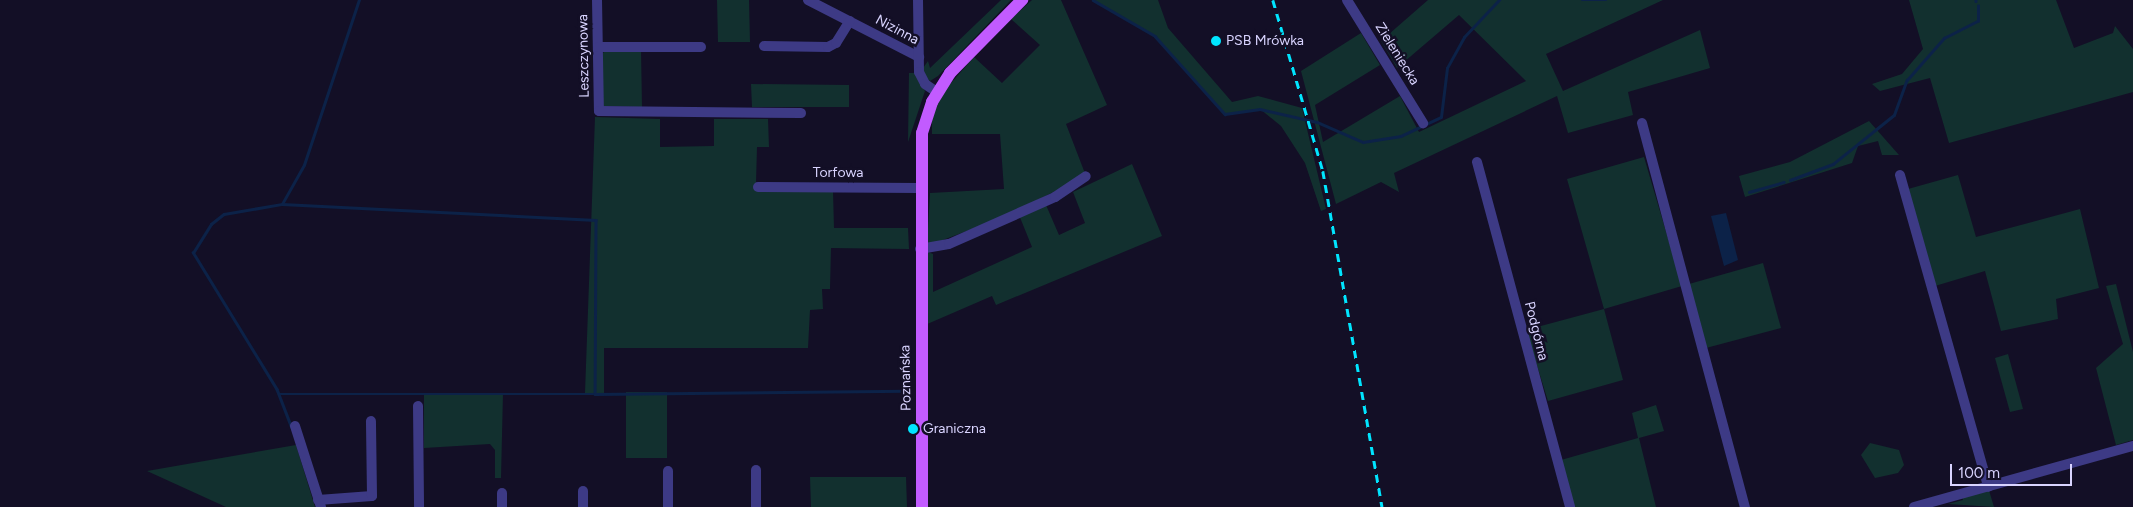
<!DOCTYPE html>
<html>
<head>
<meta charset="utf-8">
<style>
  body { margin:0 }
  #map { position:relative; width:2133px; height:507px; overflow:hidden; background:#130f26; font-family:Figtree,sans-serif }
  div>[style] { position:absolute }
  .green>* { inset:0; background:#12302f }
  .water>* { inset:0; background:#0c2248 }
  .stream>* { height:2.5px; margin:-1.25px; padding:0 1.25px; transform-origin:1.25px; border-radius:1.25px; background:#0c2248 }
  .minor>* { height:10px; margin:-5px; padding:0 5px; transform-origin:5px; border-radius:5px; background:#3d3a85 }
  .major>* { height:12px; margin:-6px; padding:0 6px; transform-origin:6px; border-radius:6px; background:#c25bff }
  .rail>* { height:2.5px; margin-top:-1.25px; transform-origin:0; background:repeating-linear-gradient(90deg,#00e5ff 0 8px,transparent 0 14px) }
  .dots>* { width:14px; height:14px; translate:-50% -50%; box-sizing:border-box; border:2px solid #130f26; border-radius:50% }
  span { translate:-50% -50%; white-space:nowrap; text-align:center; line-height:1.15; -webkit-text-stroke:5px #130f26; paint-order:stroke }
  .street-label { font-size:14px; color:#d9d4ff }
  .poi-label { font-size:14px; color:#d9d4ff }
  .left { translate:0 -50%; text-align:left }
  .scale { position:absolute; left:1950px; top:464px; width:122px; height:22px; box-sizing:border-box; border:2px solid #d9d4ff; border-top:0; padding-left:6px; font-size:15px; line-height:18px; white-space:nowrap; color:#d9d4ff; -webkit-text-stroke:4px #130f26; paint-order:stroke }
</style>
</head>
<body>
<div id="map">
  <div class="green">
    <i style="clip-path:polygon(717px 0,749px 0,750px 42px,718px 42px)"></i>
    <i style="clip-path:polygon(1001px 0,1011px 0,938px 76px,930px 81px,926px 78px,923px 68px,928px 61px,930px 68px)"></i>
    <i style="clip-path:polygon(1032px 0,1061px 0,1107px 105px,1066px 124px,1086px 176px,1001px 218px,927px 246px,930px 193px,1004px 189px,1000px 134px,932px 134px,932px 116px,944px 91px,974px 57px,1002px 83px,1040px 45px,1011px 19px)"></i>
    <i style="clip-path:polygon(1093px 0,1158px 0,1168px 28px,1232px 102px,1258px 96px,1302px 108px,1326px 209px,1321px 211px,1305px 163px,1281px 126px,1260px 109px,1225px 114px,1155px 36px)"></i>
    <i style="clip-path:polygon(1428px 0,1663px 0,1546px 54px,1563px 91px,1700px 30px,1710px 68px,1628px 92px,1633px 115px,1568px 133px,1557px 96px,1394px 173px,1399px 192px,1381px 182px,1336px 204px,1301px 71px,1361px 33px,1380px 65px,1315px 105px,1323px 142px,1400px 96px,1419px 132px,1526px 81px,1459px 15px,1397px 68px,1381px 41px)"></i>
    <i style="clip-path:polygon(1909px 0,2056px 0,2074px 48px,2113px 33px,2115px 26px,2133px 49px,2133px 92px,1949px 143px,1930px 78px,1880px 91px,1872px 84px,1902px 74px,1923px 49px)"></i>
    <i style="clip-path:polygon(606px 50px,641px 50px,642px 107px,602px 106px,601px 55px)"></i>
    <i style="clip-path:polygon(909px 73px,915px 73px,925px 91px,908px 142px)"></i>
    <i style="clip-path:polygon(751px 84px,849px 85px,849px 107px,752px 107px)"></i>
    <i style="clip-path:polygon(595px 117px,660px 119px,660px 147px,714px 146px,714px 119px,768px 119px,769px 147px,757px 147px,756px 183px,833px 191px,834px 228px,908px 228px,909px 249px,831px 248px,830px 289px,822px 289px,823px 309px,810px 310px,808px 348px,604px 348px,604px 393px,585px 393px)"></i>
    <i style="clip-path:polygon(1869px 121px,1899px 155px,1882px 155px,1878px 141px,1858px 146px,1852px 163px,1745px 197px,1739px 176px,1790px 162px)"></i>
    <i style="clip-path:polygon(1644px 157px,1682px 286px,1604px 309px,1623px 380px,1548px 401px,1526px 330px,1604px 309px,1567px 179px)"></i>
    <i style="clip-path:polygon(1132px 164px,1162px 236px,996px 305px,992px 296px,925px 325px,925px 251px,933px 254px,933px 292px,1032px 247px,1019px 215px,1046px 205px,1059px 235px,1085px 223px,1073px 192px)"></i>
    <i style="clip-path:polygon(1958px 175px,1976px 237px,2080px 209px,2099px 288px,2056px 299px,2058px 319px,2001px 331px,1985px 271px,1935px 286px,1908px 189px)"></i>
    <i style="clip-path:polygon(1763px 263px,1781px 328px,1706px 348px,1689px 284px)"></i>
    <i style="clip-path:polygon(2116px 284px,2133px 352px,2133px 440px,2116px 445px,2096px 368px,2123px 344px,2106px 286px)"></i>
    <i style="clip-path:polygon(2008px 354px,2023px 409px,2010px 412px,1995px 358px)"></i>
    <i style="clip-path:polygon(626px 392px,667px 392px,667px 458px,626px 458px)"></i>
    <i style="clip-path:polygon(424px 393px,503px 393px,501px 478px,495px 478px,495px 450px,490px 444px,424px 448px)"></i>
    <i style="clip-path:polygon(1656px 405px,1664px 431px,1639px 438px,1656px 507px,1574px 507px,1561px 460px,1638px 438px,1632px 413px)"></i>
    <i style="clip-path:polygon(1870px 443px,1899px 450px,1904px 465px,1898px 473px,1875px 478px,1861px 455px)"></i>
    <i style="clip-path:polygon(296px 445px,315px 507px,226px 507px,147px 471px)"></i>
    <i style="clip-path:polygon(810px 477px,906px 477px,907px 507px,811px 507px)"></i>
    <i style="clip-path:polygon(1988px 487px,1994px 507px,1948px 504px,1963px 500px,1961px 494px)"></i>
  </div>
  <div class="water">
    <i style="clip-path:polygon(1726px 213px,1738px 260px,1724px 266px,1711px 216px)"></i>
  </div>
  <div class="stream">
    <i style="left:1093px;top:0;width:72px;rotate:30.1deg"></i>
    <i style="left:1155px;top:36px;width:105px;rotate:48.1deg"></i>
    <i style="left:1225px;top:114px;width:35px;rotate:-8deg"></i>
    <i style="left:1260px;top:109px;width:58px;rotate:12.8deg"></i>
    <i style="left:1317px;top:122px;width:50px;rotate:23.5deg"></i>
    <i style="left:1363px;top:142px;width:38px;rotate:-9deg"></i>
    <i style="left:1401px;top:136px;width:44px;rotate:-25.4deg"></i>
    <i style="left:1441px;top:117px;width:49px;rotate:-83deg"></i>
    <i style="left:1447px;top:68px;width:35px;rotate:-61deg"></i>
    <i style="left:1464px;top:37px;width:51px;rotate:-46.6deg"></i>
    <i style="left:1582px;top:0;width:24px"></i>
    <i style="left:1976px;top:0;width:1px;rotate:90deg"></i>
    <i style="left:1790px;top:180px;width:46px;rotate:-20.4deg"></i>
    <i style="left:1833px;top:164px;width:78px;rotate:-38.8deg"></i>
    <i style="left:1894px;top:115px;width:37px;rotate:-70deg"></i>
    <i style="left:1907px;top:80px;width:56px;rotate:-48.6deg"></i>
    <i style="left:1944px;top:38px;width:38px;rotate:-27deg"></i>
    <i style="left:1978px;top:21px;width:15px;rotate:-90deg"></i>
    <i style="left:1749px;top:192px;width:36px;rotate:-16deg"></i>
    <i style="left:282px;top:204px;width:45px;rotate:-60.6deg"></i>
    <i style="left:304px;top:165px;width:174px;rotate:-71.6deg"></i>
    <i style="left:279px;top:394px;width:316px"></i>
    <i style="left:291px;top:427px;width:40px;rotate:-111deg"></i>
    <i style="left:277px;top:390px;width:161px;rotate:-121.5deg"></i>
    <i style="left:193px;top:253px;width:34px;rotate:-58deg"></i>
    <i style="left:211px;top:224px;width:16px;rotate:-38deg"></i>
    <i style="left:224px;top:214px;width:59px;rotate:-9.8deg"></i>
    <i style="left:282px;top:204px;width:314px;rotate:2.9deg"></i>
    <i style="left:596px;top:220px;width:174px;rotate:90.3deg"></i>
    <i style="left:595px;top:394px;width:310px;rotate:-0.6deg"></i>
  </div>
  <div class="minor">
    <i style="left:597px;top:0;width:111px;rotate:89deg"></i>
    <i style="left:599px;top:111px;width:202px;rotate:0.6deg"></i>
    <i style="left:808px;top:0;width:125px;rotate:27.2deg"></i>
    <i style="left:918px;top:0;width:72px;rotate:89.2deg"></i>
    <i style="left:919px;top:72px;width:13px;rotate:63deg"></i>
    <i style="left:925px;top:84px;width:14px;rotate:34deg"></i>
    <i style="left:1347px;top:0;width:145px;rotate:58.3deg"></i>
    <i style="left:764px;top:46px;width:64px;rotate:0.9deg"></i>
    <i style="left:828px;top:47px;width:9px;rotate:-27deg"></i>
    <i style="left:836px;top:43px;width:26px;rotate:-58deg"></i>
    <i style="left:598px;top:47px;width:103px"></i>
    <i style="left:1642px;top:123px;width:398px;rotate:75deg"></i>
    <i style="left:1477px;top:162px;width:357px;rotate:74.9deg"></i>
    <i style="left:1900px;top:175px;width:324px;rotate:74.2deg"></i>
    <i style="left:758px;top:187px;width:161px;rotate:0.4deg"></i>
    <i style="left:920px;top:249px;width:29px;rotate:-10deg"></i>
    <i style="left:949px;top:244px;width:116px;rotate:-23.9deg"></i>
    <i style="left:1055px;top:197px;width:37px;rotate:-34deg"></i>
    <i style="left:418px;top:406px;width:101px;rotate:89.4deg"></i>
    <i style="left:295px;top:426px;width:85px;rotate:72.2deg"></i>
    <i style="left:756px;top:470px;width:37px;rotate:90deg"></i>
    <i style="left:502px;top:493px;width:14px;rotate:90deg"></i>
    <i style="left:318px;top:500px;width:54px;rotate:-4.2deg"></i>
    <i style="left:372px;top:496px;width:75px;rotate:-90.8deg"></i>
    <i style="left:583px;top:507px;width:16px;rotate:-90deg"></i>
    <i style="left:668px;top:507px;width:36px;rotate:-90deg"></i>
    <i style="left:1914px;top:507px;width:227px;rotate:-15.6deg"></i>
  </div>
  <div class="major">
    <i style="left:922px;top:507px;width:374px;rotate:-90deg"></i>
    <i style="left:922px;top:133px;width:33px;rotate:-72deg"></i>
    <i style="left:932px;top:102px;width:34px;rotate:-58deg"></i>
    <i style="left:950px;top:73px;width:103px;rotate:-45.4deg"></i>
  </div>
  <div class="rail">
    <i style="left:1273px;top:0;width:178px;rotate:73.7deg"></i>
    <i style="left:1323px;top:171px;width:341px;rotate:80deg"></i>
  </div>
  <div class="dots">
    <i style="left:1216px;top:41px;background:#00e5ff"></i>
    <i style="left:913px;top:429px;background:#00e5ff"></i>
  </div>
  <div class="street-label">
    <span style="left:897px;top:30px;rotate:28deg">Nizinna</span>
    <span style="left:1397px;top:54px;rotate:58deg">Zieleniecka</span>
    <span style="left:584px;top:56px;rotate:-91deg">Leszczynowa</span>
    <span style="left:838px;top:173px">Torfowa</span>
    <span style="left:1536px;top:331px;rotate:76deg">Podgórna</span>
    <span style="left:906px;top:378px;rotate:-91deg">Poznańska</span>
  </div>
  <div class="poi-label">
    <span class="left" style="left:1226px;top:41px">PSB Mrówka</span>
    <span class="left" style="left:923px;top:429px">Graniczna</span>
  </div>
  <div class="scale">100 m</div>
</div>
</body>
</html>
